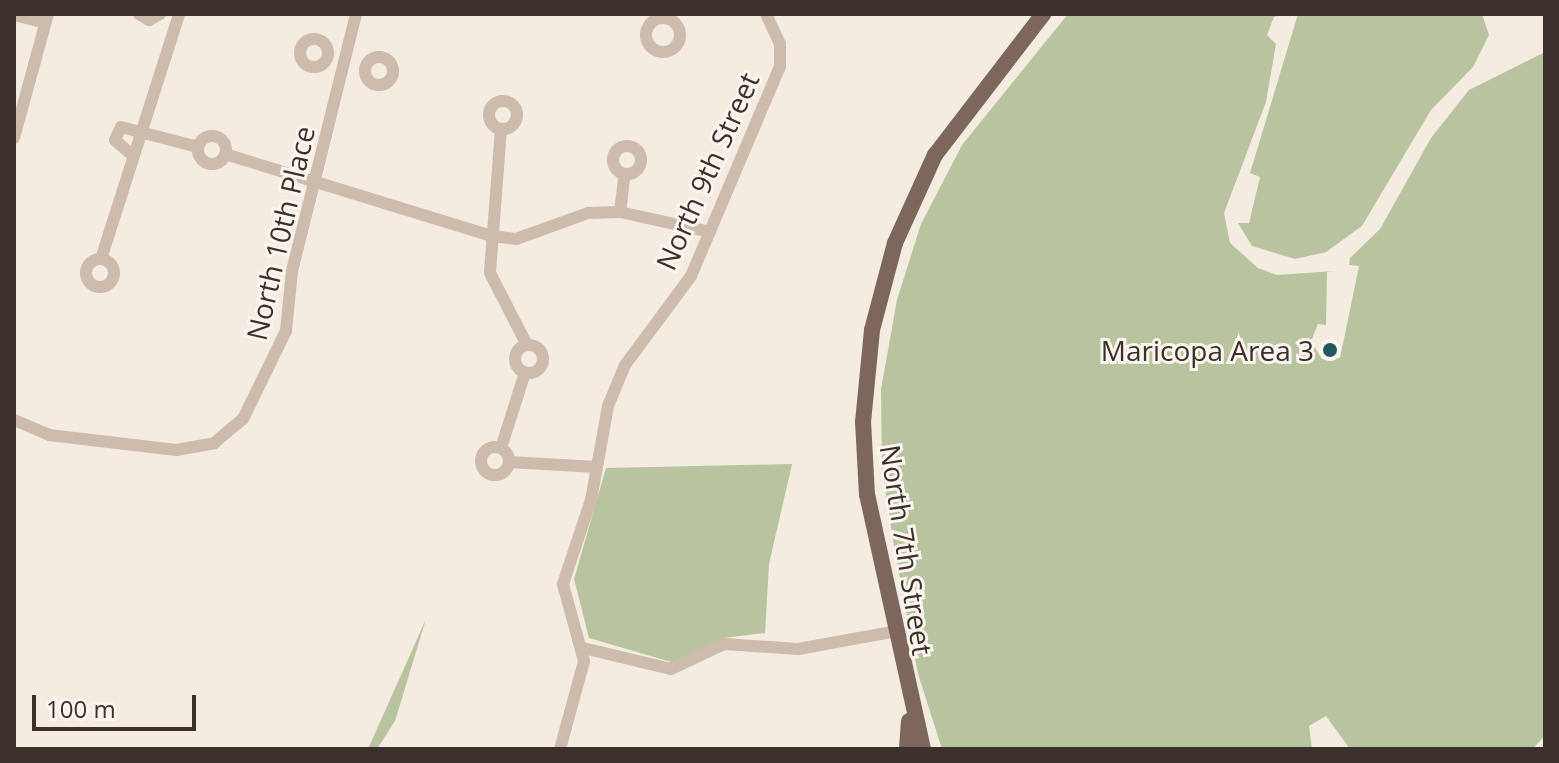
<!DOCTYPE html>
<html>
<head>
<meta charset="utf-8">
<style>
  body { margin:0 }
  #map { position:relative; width:1559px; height:763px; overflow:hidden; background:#f4ebe1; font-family:"Open Sans",sans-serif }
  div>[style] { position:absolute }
  .green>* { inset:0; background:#b8c4a0 }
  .minor>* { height:12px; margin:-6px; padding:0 6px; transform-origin:6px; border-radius:6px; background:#cdbbac }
  .minor>.ring { margin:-6px; padding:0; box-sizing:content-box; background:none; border:12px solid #cdbbac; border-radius:50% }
  .major>* { height:16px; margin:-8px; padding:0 8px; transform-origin:8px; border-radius:8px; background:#7d675c }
  .dots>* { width:22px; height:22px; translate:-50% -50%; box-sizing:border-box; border:4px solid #fbf5ee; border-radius:50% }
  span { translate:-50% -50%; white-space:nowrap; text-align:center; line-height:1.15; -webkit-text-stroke:6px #fbf5ee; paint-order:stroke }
  .street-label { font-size:28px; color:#3b302b }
  .poi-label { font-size:28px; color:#3b302b }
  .right { translate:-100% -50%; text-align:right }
  .frame { position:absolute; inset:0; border:16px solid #3b302b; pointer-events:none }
  .scale { position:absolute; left:32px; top:695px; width:164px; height:36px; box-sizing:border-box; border:4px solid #3b302b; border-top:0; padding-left:10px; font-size:24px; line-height:28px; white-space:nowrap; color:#3b302b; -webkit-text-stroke:6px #fbf5ee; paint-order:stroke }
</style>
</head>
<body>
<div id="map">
  <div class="green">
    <i style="clip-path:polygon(1068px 14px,1285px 14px,1274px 17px,1267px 35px,1276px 44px,1266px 102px,1224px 213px,1230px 243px,1258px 268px,1277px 275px,1335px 271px,1327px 272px,1326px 325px,1318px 324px,1311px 341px,1322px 359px,1340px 358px,1359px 266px,1349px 265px,1350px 258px,1380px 229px,1431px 138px,1469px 90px,1545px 52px,1545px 735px,1533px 749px,1350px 749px,1326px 716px,1309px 726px,1312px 749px,942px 749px,918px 674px,895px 552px,882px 470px,881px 389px,897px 300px,921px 224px,962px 145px)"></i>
    <i style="clip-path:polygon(1298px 14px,1482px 14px,1489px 35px,1473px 67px,1431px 110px,1362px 226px,1326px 252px,1295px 259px,1252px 246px,1238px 223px,1249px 223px,1260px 177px,1250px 173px)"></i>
    <i style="clip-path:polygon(792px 464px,769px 564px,765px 633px,724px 638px,678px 664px,589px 638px,574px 579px,606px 468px)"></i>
    <i style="clip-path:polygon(426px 619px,395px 721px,377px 749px,368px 749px)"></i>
  </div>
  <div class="minor">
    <i style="left:139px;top:14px;width:12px;rotate:31deg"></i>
    <i style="left:149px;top:20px;width:13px;rotate:-29deg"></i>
    <i style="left:14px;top:15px;width:32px;rotate:14deg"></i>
    <i class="ring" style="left:646px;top:18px;width:22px;height:22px"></i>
    <i class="ring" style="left:300px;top:39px;width:16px;height:16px"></i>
    <i class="ring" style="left:365px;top:57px;width:16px;height:16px"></i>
    <i class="ring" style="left:489px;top:101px;width:16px;height:16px"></i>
    <i style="left:501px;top:129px;width:144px;rotate:94.4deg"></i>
    <i style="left:490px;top:273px;width:81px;rotate:62.8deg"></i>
    <i class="ring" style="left:198px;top:136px;width:16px;height:16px"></i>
    <i style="left:14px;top:138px;width:129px;rotate:-74.7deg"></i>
    <i class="ring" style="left:613px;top:146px;width:16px;height:16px"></i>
    <i style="left:131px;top:154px;width:21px;rotate:-139deg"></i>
    <i style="left:115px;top:140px;width:14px;rotate:-65deg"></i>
    <i style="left:121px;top:127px;width:80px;rotate:14.6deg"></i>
    <i style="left:225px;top:154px;width:279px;rotate:17.1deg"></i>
    <i style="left:492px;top:236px;width:24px;rotate:7deg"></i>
    <i style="left:516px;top:239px;width:77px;rotate:-19.9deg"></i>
    <i style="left:588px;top:213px;width:32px;rotate:-2deg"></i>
    <i style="left:620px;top:212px;width:92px;rotate:12.5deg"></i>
    <i style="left:620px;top:212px;width:38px;rotate:-83deg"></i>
    <i style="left:101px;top:259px;width:257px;rotate:-72.3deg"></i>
    <i class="ring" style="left:86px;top:259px;width:16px;height:16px"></i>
    <i class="ring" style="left:515px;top:345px;width:16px;height:16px"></i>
    <i style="left:14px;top:420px;width:38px;rotate:23deg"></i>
    <i style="left:49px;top:435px;width:128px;rotate:6.7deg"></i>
    <i style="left:176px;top:450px;width:39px;rotate:-10deg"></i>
    <i style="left:214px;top:443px;width:38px;rotate:-40deg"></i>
    <i style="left:243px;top:419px;width:98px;rotate:-64deg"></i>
    <i style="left:286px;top:331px;width:60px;rotate:-84.3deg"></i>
    <i style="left:292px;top:271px;width:265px;rotate:-76deg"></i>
    <i class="ring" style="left:481px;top:447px;width:16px;height:16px"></i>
    <i style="left:501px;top:448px;width:79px;rotate:-72.3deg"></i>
    <i style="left:509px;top:462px;width:87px;rotate:3.3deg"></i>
    <i style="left:583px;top:648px;width:90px;rotate:13.4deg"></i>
    <i style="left:671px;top:669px;width:59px;rotate:-25.3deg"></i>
    <i style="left:724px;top:644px;width:74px;rotate:3.9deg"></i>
    <i style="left:798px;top:649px;width:96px;rotate:-10.3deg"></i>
    <i style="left:560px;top:749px;width:91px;rotate:-74.7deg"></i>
    <i style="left:584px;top:661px;width:80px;rotate:-105.3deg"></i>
    <i style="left:563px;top:584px;width:89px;rotate:-71.6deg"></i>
    <i style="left:591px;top:500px;width:96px;rotate:-79.7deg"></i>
    <i style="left:608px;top:406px;width:44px;rotate:-67.5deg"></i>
    <i style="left:625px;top:365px;width:111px;rotate:-53.4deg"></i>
    <i style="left:691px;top:276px;width:228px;rotate:-67deg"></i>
    <i style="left:780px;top:66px;width:22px;rotate:-90deg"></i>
    <i style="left:780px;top:44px;width:33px;rotate:-115deg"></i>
  </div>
  <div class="major">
    <i style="left:907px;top:749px;width:28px;rotate:-86deg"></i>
    <i style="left:923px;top:749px;width:260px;rotate:-102.4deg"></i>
    <i style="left:867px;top:495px;width:73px;rotate:-93.1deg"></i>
    <i style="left:863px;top:422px;width:92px;rotate:-84.4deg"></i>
    <i style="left:872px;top:330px;width:90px;rotate:-75.2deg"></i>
    <i style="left:895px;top:243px;width:97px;rotate:-65.6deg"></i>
    <i style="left:935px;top:155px;width:178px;rotate:-52.5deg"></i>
  </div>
  <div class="dots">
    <i style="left:1330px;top:350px;background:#1f5a5e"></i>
  </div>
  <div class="street-label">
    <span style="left:707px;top:171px;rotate:-66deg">North 9th Street</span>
    <span style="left:280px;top:233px;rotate:-77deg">North 10th Place</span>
    <span style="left:907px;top:550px;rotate:81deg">North 7th Street</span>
  </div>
  <div class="poi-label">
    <span class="right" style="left:1314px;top:350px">Maricopa Area 3</span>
  </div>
  <div class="frame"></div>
  <div class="scale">100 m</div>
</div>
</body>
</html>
